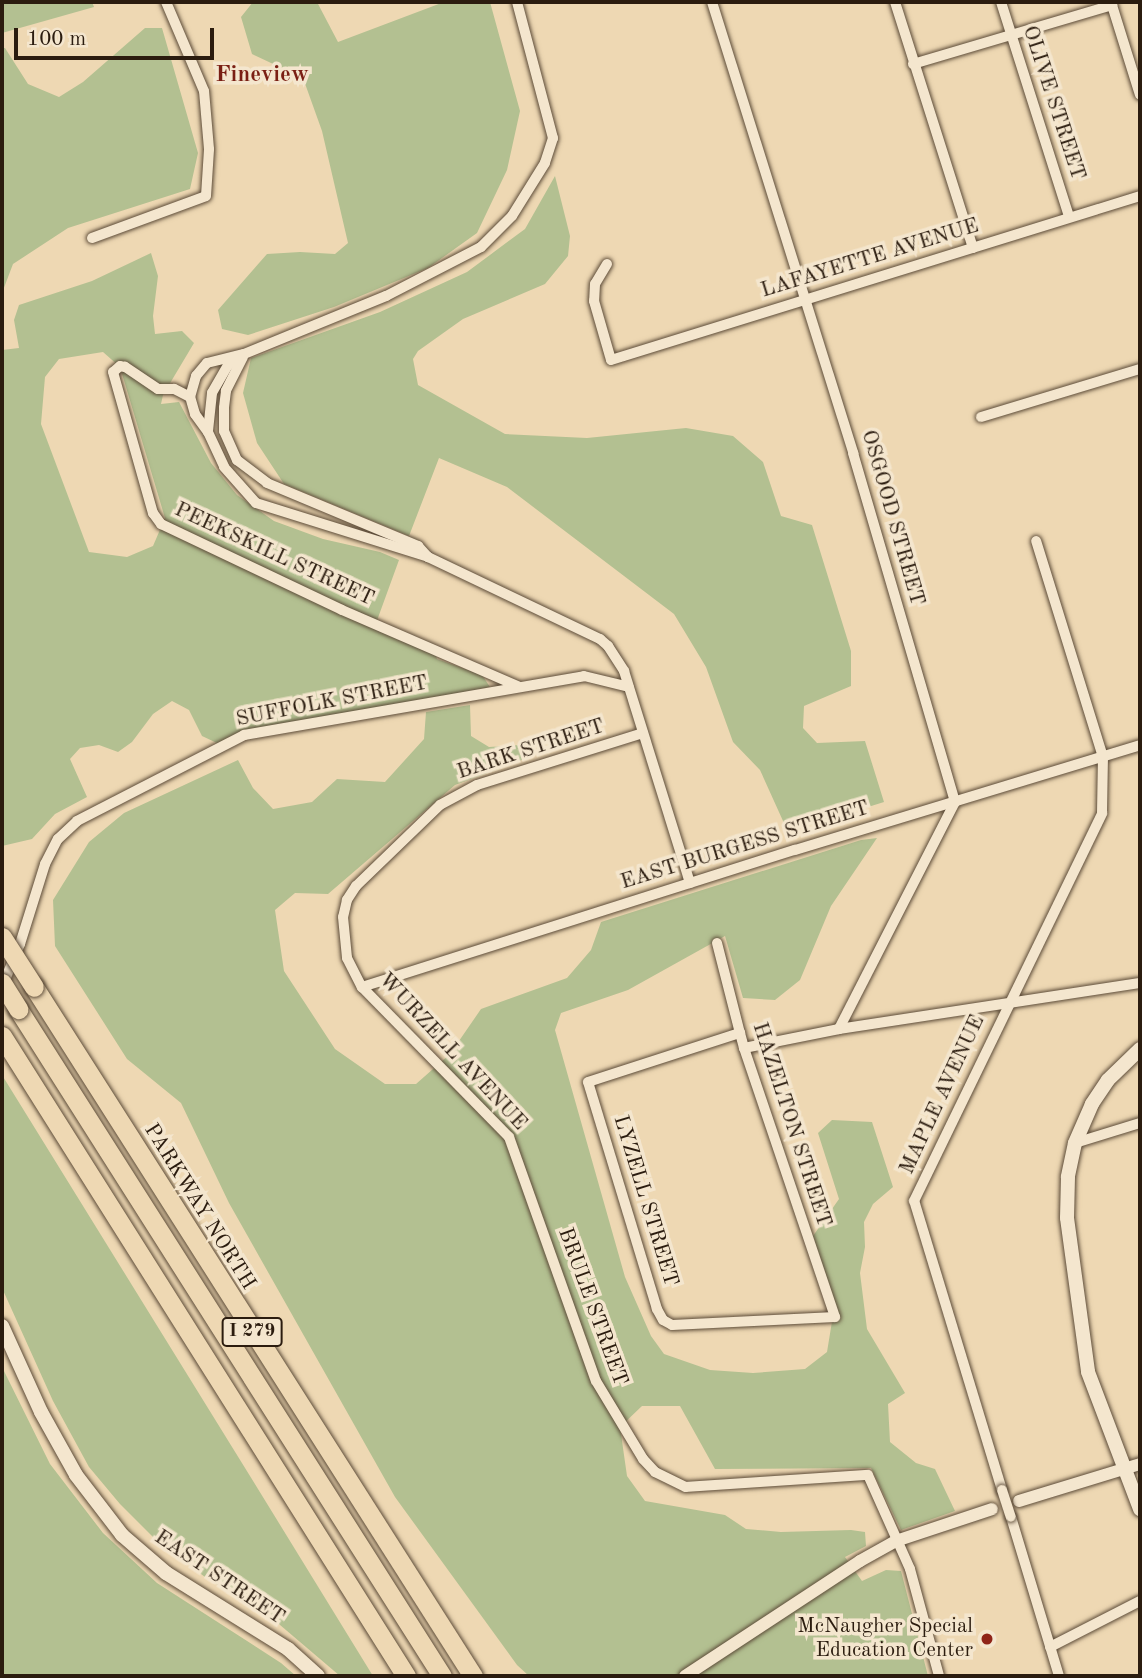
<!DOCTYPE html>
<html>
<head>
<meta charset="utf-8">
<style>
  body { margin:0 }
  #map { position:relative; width:1142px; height:1678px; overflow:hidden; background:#eed8b3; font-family:"Old Standard TT",serif }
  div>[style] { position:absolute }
  .green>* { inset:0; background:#b3c091 }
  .roads { filter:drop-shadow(0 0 2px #5c4b38) drop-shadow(0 0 2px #5c4b38) }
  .minor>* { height:10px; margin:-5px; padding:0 5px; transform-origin:5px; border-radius:5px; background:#f4e6ce }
  .tertiary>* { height:12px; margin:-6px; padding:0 6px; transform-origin:6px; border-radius:6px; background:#f4e6ce }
  .secondary>* { height:14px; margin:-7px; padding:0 7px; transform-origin:7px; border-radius:7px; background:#f4e6ce }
  .motorway>* { height:19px; margin:-9.5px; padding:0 9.5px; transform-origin:9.5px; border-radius:9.5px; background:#eed8b3 }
  .bridges { filter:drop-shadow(0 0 2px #5c4b38) drop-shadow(0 0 2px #5c4b38) }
  .minor-bridge>* { height:10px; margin:-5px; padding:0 5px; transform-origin:5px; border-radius:5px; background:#f4e6ce }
  .motorway-bridge>* { height:19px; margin:-9.5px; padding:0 9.5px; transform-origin:9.5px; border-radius:9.5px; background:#eed8b3 }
  .dots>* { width:19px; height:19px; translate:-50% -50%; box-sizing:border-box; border:4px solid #f4e6ce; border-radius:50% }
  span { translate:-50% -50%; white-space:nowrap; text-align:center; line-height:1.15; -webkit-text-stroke:7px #f4e6ce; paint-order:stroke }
  .shield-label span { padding:2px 5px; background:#f4e6ce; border:2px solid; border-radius:5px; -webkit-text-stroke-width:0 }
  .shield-label { font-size:19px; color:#2b1c0f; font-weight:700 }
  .street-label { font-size:21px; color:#2b1c0f }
  .poi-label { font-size:21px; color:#2b1c0f }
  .right { translate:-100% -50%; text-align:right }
  .neighbourhood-label { font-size:23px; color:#7a1f14; font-weight:700 }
  .frame { position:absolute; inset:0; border:4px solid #2b1c0f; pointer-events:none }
  .scale { position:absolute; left:14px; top:28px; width:200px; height:32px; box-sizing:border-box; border:4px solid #2b1c0f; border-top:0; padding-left:9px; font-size:21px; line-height:24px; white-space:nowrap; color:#2b1c0f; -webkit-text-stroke:5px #f4e6ce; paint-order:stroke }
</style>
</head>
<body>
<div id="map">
  <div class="green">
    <i style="clip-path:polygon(2px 2px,92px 2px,94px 7px,2px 33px)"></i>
    <i style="clip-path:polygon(253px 2px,317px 2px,338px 42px,444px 2px,490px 2px,520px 111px,507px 170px,477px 233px,428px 268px,334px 307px,248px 335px,222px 329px,218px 310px,267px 254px,300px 252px,335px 254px,348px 243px,322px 131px,303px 78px,252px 54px,241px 17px)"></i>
    <i style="clip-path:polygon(145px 28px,162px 28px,198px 153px,190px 189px,68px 228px,13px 264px,2px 293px,2px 48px,5px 48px,28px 84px,59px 97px,83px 82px)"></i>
    <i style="clip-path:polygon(555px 176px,570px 236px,568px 256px,545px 284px,463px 319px,418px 351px,413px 359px,418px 385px,505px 434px,587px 438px,686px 428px,733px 436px,763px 462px,781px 516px,812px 525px,851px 651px,851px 686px,804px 706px,803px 728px,817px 743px,865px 741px,884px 802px,788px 832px,760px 770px,733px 742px,706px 667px,674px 614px,507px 487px,439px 458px,409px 536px,284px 484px,257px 443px,243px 393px,251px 358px,380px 312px,467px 272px,525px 229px)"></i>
    <i style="clip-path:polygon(evenodd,151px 253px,158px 276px,153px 316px,155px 334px,182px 331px,194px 343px,163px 395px,161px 404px,179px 402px,211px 463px,237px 495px,274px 521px,323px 539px,380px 552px,399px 560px,375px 626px,435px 653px,437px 659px,482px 675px,490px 687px,219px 744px,202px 736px,189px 710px,172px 701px,153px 714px,132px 742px,118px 752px,99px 745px,80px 748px,70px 759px,87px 797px,55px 814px,32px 839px,2px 846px,2px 350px,19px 348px,14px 320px,19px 305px,92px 281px,151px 253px,103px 352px,120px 367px,165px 518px,153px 546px,127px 557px,89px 552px,41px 424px,45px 377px,59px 359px,103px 352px)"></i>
    <i style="clip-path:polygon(470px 705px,471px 736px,489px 747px,521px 745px,535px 755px,455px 785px,328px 894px,295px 893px,275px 910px,284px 971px,335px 1049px,385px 1084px,416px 1084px,450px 1054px,481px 1009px,567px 978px,591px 950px,601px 922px,861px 840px,877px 838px,831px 906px,800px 980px,775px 1000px,743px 998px,725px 936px,628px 990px,561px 1013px,555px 1030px,625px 1277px,651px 1336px,664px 1354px,710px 1370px,753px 1373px,805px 1369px,827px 1352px,835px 1303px,813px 1236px,839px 1199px,818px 1133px,832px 1120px,872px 1122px,893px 1187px,873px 1204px,864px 1222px,865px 1247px,860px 1273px,867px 1329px,905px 1393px,888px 1404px,890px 1442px,916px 1463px,935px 1469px,955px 1511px,901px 1530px,871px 1468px,715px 1469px,680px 1406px,642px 1406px,620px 1427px,627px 1476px,645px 1501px,725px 1515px,746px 1529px,781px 1532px,851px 1530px,865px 1532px,866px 1546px,845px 1557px,862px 1581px,886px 1570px,901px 1571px,928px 1676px,529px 1676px,517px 1665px,395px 1497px,229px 1203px,181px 1103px,127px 1059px,55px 946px,53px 900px,89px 842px,124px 813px,238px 760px,253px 788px,273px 809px,312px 802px,337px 779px,385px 782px,424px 739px,426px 712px)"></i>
    <i style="clip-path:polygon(2px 1075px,250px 1476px,373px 1676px,340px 1676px,273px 1619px,205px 1577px,157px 1541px,120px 1504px,89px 1467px,53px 1401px,2px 1288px)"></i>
    <i style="clip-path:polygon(2px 1367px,50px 1464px,103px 1533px,157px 1583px,281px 1663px,296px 1676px,2px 1676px)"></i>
  </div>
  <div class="roads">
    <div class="minor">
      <i style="left:517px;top:2px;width:141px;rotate:75.2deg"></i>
      <i style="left:553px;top:138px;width:26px;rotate:108deg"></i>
      <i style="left:545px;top:163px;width:62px;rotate:121.9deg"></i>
      <i style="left:512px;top:216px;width:44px;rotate:135deg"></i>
      <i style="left:481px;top:247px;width:107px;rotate:152.7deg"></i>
      <i style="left:386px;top:296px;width:153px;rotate:157.8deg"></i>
      <i style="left:244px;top:354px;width:19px;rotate:145deg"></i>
      <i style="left:228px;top:365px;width:32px;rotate:120deg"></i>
      <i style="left:212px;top:393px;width:39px;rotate:96deg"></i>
      <i style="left:208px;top:432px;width:38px;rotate:65deg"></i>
      <i style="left:224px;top:467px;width:48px;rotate:48.4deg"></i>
      <i style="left:256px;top:503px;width:180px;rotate:17.4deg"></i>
      <i style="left:428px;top:557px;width:191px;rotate:25.5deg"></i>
      <i style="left:600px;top:639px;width:11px;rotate:41deg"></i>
      <i style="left:608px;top:646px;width:30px;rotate:57deg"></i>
      <i style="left:624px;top:671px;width:222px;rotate:72.7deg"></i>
      <i style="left:712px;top:2px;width:473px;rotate:72.6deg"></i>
      <i style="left:853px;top:453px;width:364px;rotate:73.7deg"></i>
      <i style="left:955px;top:802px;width:255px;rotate:117.1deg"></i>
      <i style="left:895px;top:2px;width:258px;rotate:72.4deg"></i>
      <i style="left:1001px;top:2px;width:225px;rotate:72.4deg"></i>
      <i style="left:1111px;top:2px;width:97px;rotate:72.7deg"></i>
      <i style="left:913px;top:64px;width:208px;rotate:-16.5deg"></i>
      <i style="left:92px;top:238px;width:121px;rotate:-20.2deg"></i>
      <i style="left:206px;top:196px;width:47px;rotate:-86.3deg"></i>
      <i style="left:209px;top:149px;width:58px;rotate:-94.9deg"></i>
      <i style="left:204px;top:91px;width:97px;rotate:-113.1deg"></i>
      <i style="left:607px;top:264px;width:23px;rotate:121deg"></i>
      <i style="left:595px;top:284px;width:17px;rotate:93deg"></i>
      <i style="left:594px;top:301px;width:61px;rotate:73.9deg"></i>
      <i style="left:611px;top:360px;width:554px;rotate:-17.22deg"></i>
      <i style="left:243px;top:357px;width:38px;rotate:117deg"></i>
      <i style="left:226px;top:391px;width:17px;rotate:97deg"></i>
      <i style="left:224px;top:408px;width:23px;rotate:90deg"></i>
      <i style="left:224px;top:431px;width:32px;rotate:66deg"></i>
      <i style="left:237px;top:460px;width:38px;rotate:37deg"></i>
      <i style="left:267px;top:483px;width:164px;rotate:22.6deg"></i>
      <i style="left:418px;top:546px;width:15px;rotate:48deg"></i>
      <i style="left:190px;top:397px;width:18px;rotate:-153deg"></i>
      <i style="left:174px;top:389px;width:16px;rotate:180deg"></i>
      <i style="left:158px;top:389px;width:40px;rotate:-146deg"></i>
      <i style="left:125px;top:367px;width:5px;rotate:-169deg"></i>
      <i style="left:120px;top:366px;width:9px;rotate:139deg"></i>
      <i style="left:113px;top:372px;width:147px;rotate:74.2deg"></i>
      <i style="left:153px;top:513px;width:14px;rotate:54deg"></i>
      <i style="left:161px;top:524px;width:200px;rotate:25.4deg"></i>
      <i style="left:342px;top:610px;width:192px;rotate:23.4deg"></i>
      <i style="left:981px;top:417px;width:166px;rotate:-16.8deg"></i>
      <i style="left:208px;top:432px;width:22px;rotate:-126deg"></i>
      <i style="left:195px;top:414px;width:18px;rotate:-106deg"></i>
      <i style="left:190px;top:397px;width:22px;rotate:-74deg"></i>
      <i style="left:196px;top:376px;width:17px;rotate:-50deg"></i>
      <i style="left:207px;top:363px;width:36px;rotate:-14deg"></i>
      <i style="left:643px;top:733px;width:174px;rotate:162.6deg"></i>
      <i style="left:477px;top:785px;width:42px;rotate:151.6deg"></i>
      <i style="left:440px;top:805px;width:117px;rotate:136deg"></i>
      <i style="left:356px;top:886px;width:17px;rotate:123deg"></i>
      <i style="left:347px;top:900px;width:17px;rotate:103deg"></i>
      <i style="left:343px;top:917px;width:41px;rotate:84.4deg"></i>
      <i style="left:347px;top:958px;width:33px;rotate:63deg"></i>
      <i style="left:362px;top:987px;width:210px;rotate:45.6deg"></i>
      <i style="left:509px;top:1137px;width:259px;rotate:70.4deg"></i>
      <i style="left:596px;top:1381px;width:91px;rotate:58.9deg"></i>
      <i style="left:643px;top:1459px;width:18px;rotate:47deg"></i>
      <i style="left:655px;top:1472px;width:34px;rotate:26deg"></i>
      <i style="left:686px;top:1487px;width:182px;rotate:-3.8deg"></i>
      <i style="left:868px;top:1475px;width:103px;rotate:65.9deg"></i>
      <i style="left:910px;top:1569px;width:111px;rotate:74.8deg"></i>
      <i style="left:717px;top:943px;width:93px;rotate:75.7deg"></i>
      <i style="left:740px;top:1033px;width:16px;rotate:75deg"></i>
      <i style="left:744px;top:1048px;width:284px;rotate:71.3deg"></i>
      <i style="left:835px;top:1317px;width:163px;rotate:177.2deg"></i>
      <i style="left:672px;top:1325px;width:10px;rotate:-151deg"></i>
      <i style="left:663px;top:1320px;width:13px;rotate:-119deg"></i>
      <i style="left:657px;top:1309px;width:237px;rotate:-106.9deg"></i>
      <i style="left:588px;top:1082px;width:160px;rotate:-17.9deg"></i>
      <i style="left:2px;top:987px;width:47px;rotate:-67.3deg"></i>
      <i style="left:20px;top:944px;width:84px;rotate:-72.6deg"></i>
      <i style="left:45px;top:864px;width:28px;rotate:-63deg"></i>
      <i style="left:58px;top:839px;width:26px;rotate:-43deg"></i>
      <i style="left:77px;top:821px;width:188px;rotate:-27.2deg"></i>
      <i style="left:244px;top:735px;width:345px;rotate:-9.8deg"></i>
      <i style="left:584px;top:676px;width:46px;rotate:13.7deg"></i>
      <i style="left:362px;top:987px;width:454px;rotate:-17.6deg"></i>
      <i style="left:795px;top:850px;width:361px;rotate:-16.9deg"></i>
      <i style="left:744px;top:1048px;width:97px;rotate:-11.3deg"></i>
      <i style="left:839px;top:1029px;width:304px;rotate:-8.7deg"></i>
      <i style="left:1075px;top:1143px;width:68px;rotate:-17.1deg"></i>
      <i style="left:1002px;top:1490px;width:302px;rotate:-106.9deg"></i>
      <i style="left:914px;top:1201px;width:431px;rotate:-64.1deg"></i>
      <i style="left:1102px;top:813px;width:56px;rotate:-89deg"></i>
      <i style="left:1103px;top:757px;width:226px;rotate:-107.2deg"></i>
      <i style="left:1011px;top:1517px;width:166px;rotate:73.2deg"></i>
      <i style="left:1050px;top:1647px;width:101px;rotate:-27.1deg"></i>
    </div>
    <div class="tertiary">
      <i style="left:1019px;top:1501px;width:127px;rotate:-17deg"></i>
      <i style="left:685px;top:1676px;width:209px;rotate:-33.3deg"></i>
      <i style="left:860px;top:1561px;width:41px;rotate:-29.1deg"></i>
      <i style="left:896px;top:1541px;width:101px;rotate:-18.4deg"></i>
    </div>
    <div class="secondary">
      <i style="left:1140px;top:1049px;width:45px;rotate:135.9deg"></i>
      <i style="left:1108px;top:1080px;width:29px;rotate:124deg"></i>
      <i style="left:1092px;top:1104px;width:43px;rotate:113.6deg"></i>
      <i style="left:1075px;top:1143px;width:35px;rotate:102deg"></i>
      <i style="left:1068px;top:1177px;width:41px;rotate:91.4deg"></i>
      <i style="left:1067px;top:1218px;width:155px;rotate:82.2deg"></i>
      <i style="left:1088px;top:1372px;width:147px;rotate:69.2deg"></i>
      <i style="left:2px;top:1326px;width:94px;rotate:65.6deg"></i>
      <i style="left:41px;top:1412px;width:72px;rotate:60.9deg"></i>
      <i style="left:76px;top:1475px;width:76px;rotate:52.5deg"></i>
      <i style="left:122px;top:1535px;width:58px;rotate:40.8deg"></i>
      <i style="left:166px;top:1573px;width:144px;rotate:31.9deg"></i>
      <i style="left:288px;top:1649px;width:40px;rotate:42deg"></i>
    </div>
    <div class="motorway">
      <i style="left:34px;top:987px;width:817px;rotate:57.5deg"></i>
      <i style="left:18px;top:1009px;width:790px;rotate:57.56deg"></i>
      <i style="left:2px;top:1036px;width:757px;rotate:57.74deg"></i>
    </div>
  </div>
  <div class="bridges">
    <div class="minor-bridge">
      <i style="left:1002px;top:1490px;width:28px;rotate:72deg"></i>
    </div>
    <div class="motorway-bridge">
      <i style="left:2px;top:937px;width:59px;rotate:57.4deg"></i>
      <i style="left:2px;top:983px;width:31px;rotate:58deg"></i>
    </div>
  </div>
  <div class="dots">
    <i style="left:987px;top:1639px;background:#8f2418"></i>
  </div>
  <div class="shield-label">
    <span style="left:252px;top:1332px">I 279</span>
  </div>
  <div class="street-label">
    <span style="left:1053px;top:103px;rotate:72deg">OLIVE STREET</span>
    <span style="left:870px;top:259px;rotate:-17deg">LAFAYETTE AVENUE</span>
    <span style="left:892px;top:518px;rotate:74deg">OSGOOD STREET</span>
    <span style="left:274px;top:555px;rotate:25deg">PEEKSKILL STREET</span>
    <span style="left:332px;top:702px;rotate:-11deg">SUFFOLK STREET</span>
    <span style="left:531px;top:750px;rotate:-18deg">BARK STREET</span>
    <span style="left:745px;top:846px;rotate:-17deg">EAST BURGESS STREET</span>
    <span style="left:452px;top:1052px;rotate:47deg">WURZELL AVENUE</span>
    <span style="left:943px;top:1095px;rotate:-65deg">MAPLE AVENUE</span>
    <span style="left:791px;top:1125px;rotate:72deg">HAZELTON STREET</span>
    <span style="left:645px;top:1201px;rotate:73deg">LYZELL STREET</span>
    <span style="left:199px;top:1207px;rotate:58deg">PARKWAY NORTH</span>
    <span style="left:592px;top:1307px;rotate:70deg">BRULE STREET</span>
    <span style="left:219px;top:1578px;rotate:34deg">EAST STREET</span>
  </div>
  <div class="poi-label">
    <span class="right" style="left:973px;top:1639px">McNaugher Special<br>Education Center</span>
  </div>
  <div class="neighbourhood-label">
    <span style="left:262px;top:75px">Fineview</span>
  </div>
  <div class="frame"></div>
  <div class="scale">100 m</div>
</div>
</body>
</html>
